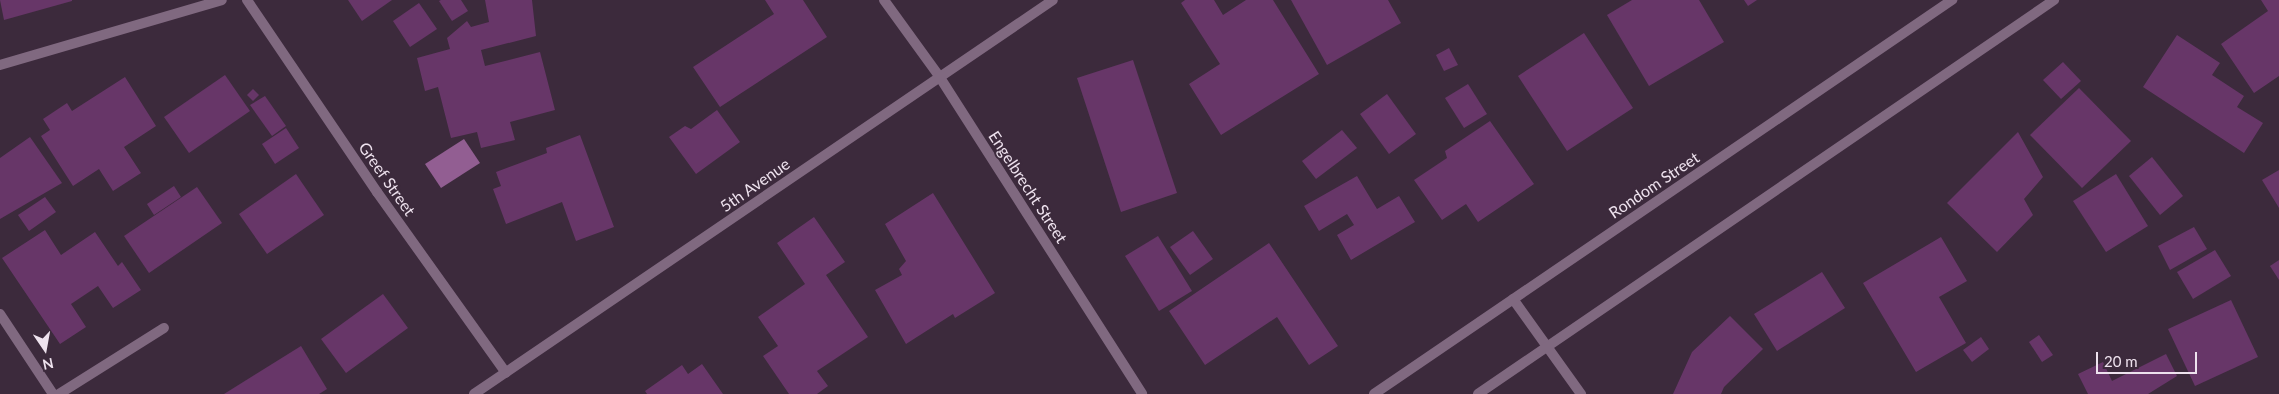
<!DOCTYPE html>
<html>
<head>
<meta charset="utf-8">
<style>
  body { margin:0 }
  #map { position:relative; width:2279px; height:394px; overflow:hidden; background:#3c2a3c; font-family:Lato,sans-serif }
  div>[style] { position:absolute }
  .water>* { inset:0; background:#925e92 }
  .building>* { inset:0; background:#673668 }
  .minor>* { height:10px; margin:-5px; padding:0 5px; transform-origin:5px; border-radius:5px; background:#806980 }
  .tertiary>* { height:10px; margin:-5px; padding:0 5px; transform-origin:5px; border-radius:5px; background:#806980 }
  span { translate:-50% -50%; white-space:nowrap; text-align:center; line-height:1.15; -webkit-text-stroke:4px #3c2a3c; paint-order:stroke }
  .street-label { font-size:16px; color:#eee2ee }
  .north { position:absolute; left:20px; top:324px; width:50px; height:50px; -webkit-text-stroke:4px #3c2a3c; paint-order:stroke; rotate:168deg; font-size:14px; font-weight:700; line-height:20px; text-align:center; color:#eee2ee }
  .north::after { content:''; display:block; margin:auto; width:18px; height:22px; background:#eee2ee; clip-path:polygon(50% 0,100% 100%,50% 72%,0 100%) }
  .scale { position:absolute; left:2096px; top:352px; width:101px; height:22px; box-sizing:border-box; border:2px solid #eee2ee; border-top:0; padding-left:6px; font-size:15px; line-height:18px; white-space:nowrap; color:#eee2ee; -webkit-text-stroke:4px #3c2a3c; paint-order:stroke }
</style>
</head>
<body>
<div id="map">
  <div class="water">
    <i style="clip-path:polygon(464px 139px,480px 163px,441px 188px,425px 164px)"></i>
  </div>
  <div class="building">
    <i style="clip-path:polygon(0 0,72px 0,72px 1px,4px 20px)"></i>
    <i style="clip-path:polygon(348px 0,392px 0,362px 21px)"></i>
    <i style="clip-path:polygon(441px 0,461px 0,468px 11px,452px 21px,439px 1px)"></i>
    <i style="clip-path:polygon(485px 0,532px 0,536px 36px,481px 50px,485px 66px,540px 52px,555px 110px,510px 122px,515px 140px,481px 148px,477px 132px,451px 138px,438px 87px,425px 91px,417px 58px,450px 49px,447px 38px,467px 21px,471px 27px,489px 22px)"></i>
    <i style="clip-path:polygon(765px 0,803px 0,827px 37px,720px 107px,693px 67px,774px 14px)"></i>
    <i style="clip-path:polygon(1185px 0,1214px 0,1223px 15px,1246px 0,1273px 0,1319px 74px,1221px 135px,1189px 84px,1220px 64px,1181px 3px)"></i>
    <i style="clip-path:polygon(1291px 0,1388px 0,1401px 23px,1327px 65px)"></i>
    <i style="clip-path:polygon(1632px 0,1699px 0,1724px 42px,1649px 86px,1607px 15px)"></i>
    <i style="clip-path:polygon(1744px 0,1757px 0,1748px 6px)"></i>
    <i style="clip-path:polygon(2261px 0,2279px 0,2279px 76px,2254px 93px,2221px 44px,2268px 11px)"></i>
    <i style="clip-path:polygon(419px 3px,437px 29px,410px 47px,393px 21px)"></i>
    <i style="clip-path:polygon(1584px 33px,1633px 108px,1567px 151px,1518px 76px)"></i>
    <i style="clip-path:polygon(2177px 35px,2220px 63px,2212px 75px,2244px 96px,2237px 107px,2263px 123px,2244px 153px,2143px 87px)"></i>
    <i style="clip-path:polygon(1449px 48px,1458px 65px,1444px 71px,1436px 55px)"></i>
    <i style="clip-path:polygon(1133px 60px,1177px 193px,1121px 212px,1077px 78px)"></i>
    <i style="clip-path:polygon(2063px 62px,2081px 81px,2061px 99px,2043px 80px)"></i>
    <i style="clip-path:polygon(225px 75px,250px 111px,189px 153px,164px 117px)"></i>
    <i style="clip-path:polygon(125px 77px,156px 126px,124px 147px,141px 173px,113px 191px,99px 169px,73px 186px,41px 136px,50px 130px,43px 119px,67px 103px,72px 111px)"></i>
    <i style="clip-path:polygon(1468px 84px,1487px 114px,1464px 128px,1445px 98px)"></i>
    <i style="clip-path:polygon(2079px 88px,2131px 141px,2082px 188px,2030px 135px)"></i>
    <i style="clip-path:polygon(253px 89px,259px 95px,253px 101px,247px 95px)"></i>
    <i style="clip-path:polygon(1387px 94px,1416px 134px,1389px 154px,1360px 114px)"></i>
    <i style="clip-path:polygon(265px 96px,286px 126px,272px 136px,250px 105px)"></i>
    <i style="clip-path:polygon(717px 110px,740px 142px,696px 174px,669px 137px,685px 126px,691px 129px)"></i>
    <i style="clip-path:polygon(1490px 121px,1534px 184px,1478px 222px,1466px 204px,1442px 220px,1414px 180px,1447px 158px,1445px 151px)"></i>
    <i style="clip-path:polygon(286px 128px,299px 148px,275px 164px,262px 144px)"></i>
    <i style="clip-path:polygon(1342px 130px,1357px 148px,1316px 179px,1302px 161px)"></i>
    <i style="clip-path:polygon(2018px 132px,2043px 177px,2024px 199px,2033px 215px,1997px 252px,1947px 203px)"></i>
    <i style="clip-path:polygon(580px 135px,614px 227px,576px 241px,562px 202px,506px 224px,493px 189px,501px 186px,496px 172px,547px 153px,546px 148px)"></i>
    <i style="clip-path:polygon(30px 137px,62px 183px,0 219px,0 158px)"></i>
    <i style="clip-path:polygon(2152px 157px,2183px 196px,2160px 215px,2129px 176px)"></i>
    <i style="clip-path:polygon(2279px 170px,2279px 208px,2262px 180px)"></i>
    <i style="clip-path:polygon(296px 174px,324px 215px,267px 254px,239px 214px)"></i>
    <i style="clip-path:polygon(2116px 174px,2148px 226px,2106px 252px,2073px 201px)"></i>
    <i style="clip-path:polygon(1357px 176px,1377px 209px,1399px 196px,1415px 222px,1351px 260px,1337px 235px,1354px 225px,1347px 214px,1319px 231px,1304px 206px)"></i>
    <i style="clip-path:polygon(174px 186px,181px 197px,154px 215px,147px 204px)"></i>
    <i style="clip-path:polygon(197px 187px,222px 223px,149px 273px,124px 236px)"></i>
    <i style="clip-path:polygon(933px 193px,995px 293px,955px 318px,953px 314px,906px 344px,875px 290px,902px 275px,899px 269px,906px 261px,885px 224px)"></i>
    <i style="clip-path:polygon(45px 197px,56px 212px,29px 231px,18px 215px)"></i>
    <i style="clip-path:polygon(814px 217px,845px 262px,826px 275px,868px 337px,817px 371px,828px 386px,817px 394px,789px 394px,763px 356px,778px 346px,758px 317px,805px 284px,777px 243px)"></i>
    <i style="clip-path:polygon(2194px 227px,2207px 249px,2170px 270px,2158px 246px)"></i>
    <i style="clip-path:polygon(45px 230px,61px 255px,95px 232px,118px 266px,122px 262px,141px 290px,113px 308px,98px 286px,71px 304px,86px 327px,60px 344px,2px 258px)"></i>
    <i style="clip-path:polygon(1193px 231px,1213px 259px,1190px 275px,1170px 247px)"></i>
    <i style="clip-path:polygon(1158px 236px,1192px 291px,1159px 311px,1125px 256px)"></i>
    <i style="clip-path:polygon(1941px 237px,1967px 281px,1939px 297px,1966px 343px,1916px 372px,1863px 283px)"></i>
    <i style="clip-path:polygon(1269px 243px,1338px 346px,1309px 365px,1277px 317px,1205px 365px,1169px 311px)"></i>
    <i style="clip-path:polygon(2215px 250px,2231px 276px,2193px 299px,2177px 272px)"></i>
    <i style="clip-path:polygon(2279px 260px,2279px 280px,2270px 266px)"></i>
    <i style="clip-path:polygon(1822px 272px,1845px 308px,1777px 351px,1754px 314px)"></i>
    <i style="clip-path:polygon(383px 294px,408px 328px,346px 373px,321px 339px)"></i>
    <i style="clip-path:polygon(2231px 300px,2258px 357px,2195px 386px,2168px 329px)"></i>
    <i style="clip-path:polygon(1730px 316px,1763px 349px,1724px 387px,1721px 394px,1673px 394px,1692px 352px)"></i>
    <i style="clip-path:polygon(2039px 335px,2053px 355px,2042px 362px,2029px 342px)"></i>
    <i style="clip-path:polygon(1981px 337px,1989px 349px,1972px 362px,1963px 350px)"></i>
    <i style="clip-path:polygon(301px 346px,327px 389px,319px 394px,224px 394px)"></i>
    <i style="clip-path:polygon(2166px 354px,2177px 376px,2148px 394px,2088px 394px,2078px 374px,2103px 362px,2112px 381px)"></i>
    <i style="clip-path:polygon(702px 364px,723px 394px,647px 394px,645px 391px,682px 365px,688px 374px)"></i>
  </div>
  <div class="minor">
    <i style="left:247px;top:0;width:232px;rotate:55.9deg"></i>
    <i style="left:377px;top:192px;width:222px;rotate:54.5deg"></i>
    <i style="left:884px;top:0;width:94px;rotate:54.1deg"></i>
    <i style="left:939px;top:76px;width:377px;rotate:57.4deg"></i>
    <i style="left:0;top:65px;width:231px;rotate:-16.3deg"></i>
    <i style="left:1513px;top:299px;width:117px;rotate:54.4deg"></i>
    <i style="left:0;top:314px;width:96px;rotate:56.5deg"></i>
    <i style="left:59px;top:394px;width:124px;rotate:-32.2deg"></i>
    <i style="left:474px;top:394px;width:700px;rotate:-34.23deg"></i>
  </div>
  <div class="tertiary">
    <i style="left:1374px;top:394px;width:700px;rotate:-34.28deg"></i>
    <i style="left:1478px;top:394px;width:698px;rotate:-34.37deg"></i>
  </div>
  <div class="street-label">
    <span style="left:387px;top:179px;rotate:55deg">Greef Street</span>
    <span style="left:755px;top:185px;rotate:-35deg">5th Avenue</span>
    <span style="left:1654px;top:185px;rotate:-34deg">Rondom Street</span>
    <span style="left:1028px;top:187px;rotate:57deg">Engelbrecht Street</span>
  </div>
  <div class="north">N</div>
  <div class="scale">20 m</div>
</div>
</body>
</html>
